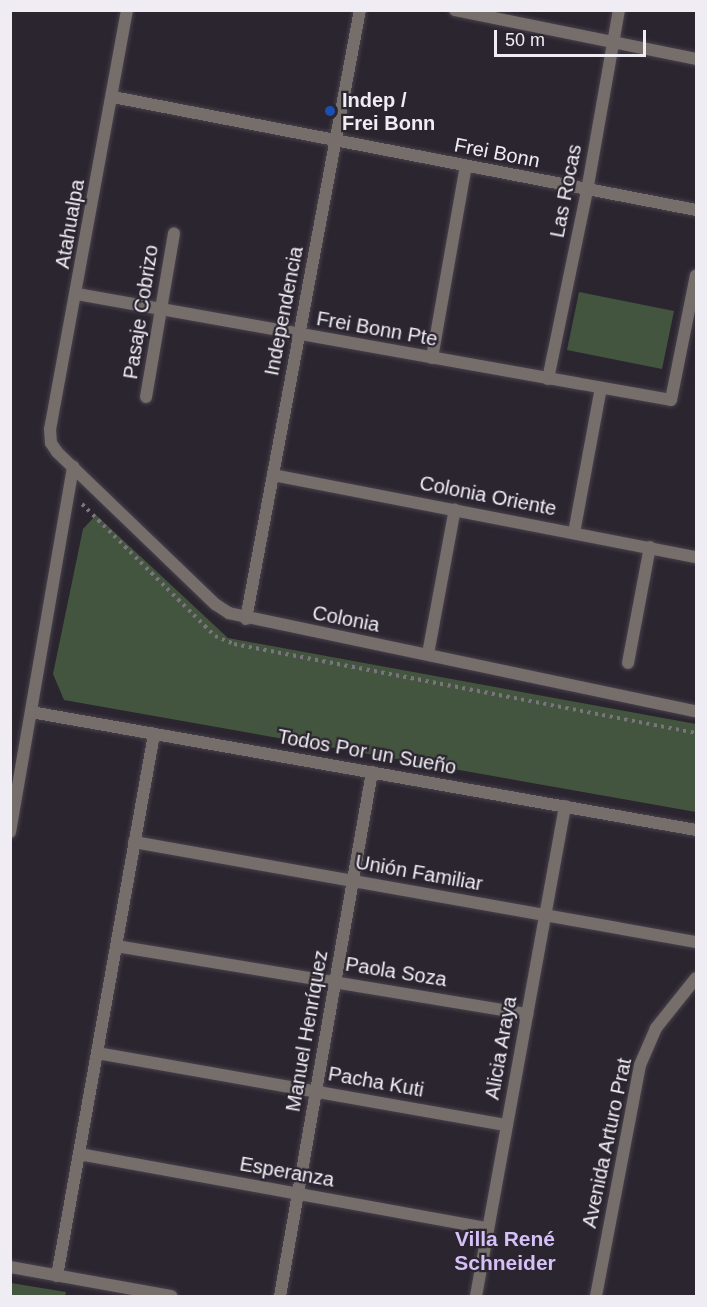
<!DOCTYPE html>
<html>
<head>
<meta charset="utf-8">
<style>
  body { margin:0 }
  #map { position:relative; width:707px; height:1307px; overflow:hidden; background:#2b2530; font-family:Arial,sans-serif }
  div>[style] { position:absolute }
  .green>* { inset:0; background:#43553e }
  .path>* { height:4px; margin-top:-2px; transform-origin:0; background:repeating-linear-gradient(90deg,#7a747e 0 3px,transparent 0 7.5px) }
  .roads { filter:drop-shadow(0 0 2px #47414b) drop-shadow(0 0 2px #47414b) }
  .street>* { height:12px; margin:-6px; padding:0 6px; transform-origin:6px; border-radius:6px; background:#756e6b }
  .dots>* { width:16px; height:16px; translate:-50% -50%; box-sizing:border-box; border:3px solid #2b2530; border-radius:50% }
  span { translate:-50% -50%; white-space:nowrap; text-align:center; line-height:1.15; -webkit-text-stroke:4.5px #2b2530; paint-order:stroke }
  .poi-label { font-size:20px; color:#f0ecf3; font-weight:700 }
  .left { translate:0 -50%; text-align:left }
  .street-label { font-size:20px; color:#f0ecf3 }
  .neighbourhood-label { font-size:21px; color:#d6c0f8; font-weight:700 }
  .frame { position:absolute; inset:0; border:12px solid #f0ecf3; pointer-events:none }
  .scale { position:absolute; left:494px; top:30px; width:152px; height:27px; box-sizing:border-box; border:3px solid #f0ecf3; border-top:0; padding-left:8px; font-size:18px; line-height:21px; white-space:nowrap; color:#f0ecf3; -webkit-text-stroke:4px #2b2530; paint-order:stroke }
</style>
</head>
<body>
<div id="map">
  <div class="green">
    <i style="clip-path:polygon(579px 292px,674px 311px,662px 369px,567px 350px)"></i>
    <i style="clip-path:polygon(96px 515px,228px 638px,696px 724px,696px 812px,64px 700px,53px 674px,83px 529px)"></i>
    <i style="clip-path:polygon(10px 1283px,11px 1283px,66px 1292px,65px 1296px,11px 1296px)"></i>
  </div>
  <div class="path">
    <i style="left:82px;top:504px;width:187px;rotate:44.8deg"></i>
    <i style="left:215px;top:636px;width:21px;rotate:23deg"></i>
    <i style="left:234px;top:644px;width:470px;rotate:10.9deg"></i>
  </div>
  <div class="roads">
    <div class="street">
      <i style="left:127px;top:10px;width:426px;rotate:100.4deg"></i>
      <i style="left:50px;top:429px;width:14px;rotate:86deg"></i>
      <i style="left:51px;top:443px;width:11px;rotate:56deg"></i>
      <i style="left:57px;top:452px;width:219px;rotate:43.9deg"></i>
      <i style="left:215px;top:604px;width:17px;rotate:33deg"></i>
      <i style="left:229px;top:613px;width:477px;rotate:11.9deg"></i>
      <i style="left:455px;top:10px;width:246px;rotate:11.5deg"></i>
      <i style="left:113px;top:97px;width:594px;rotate:10.97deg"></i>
      <i style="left:77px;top:294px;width:603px;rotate:10.12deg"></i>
      <i style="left:671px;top:400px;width:127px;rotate:-78.7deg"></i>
      <i style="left:432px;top:358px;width:195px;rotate:-80deg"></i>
      <i style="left:548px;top:379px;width:192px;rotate:-78.3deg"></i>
      <i style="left:587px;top:191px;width:184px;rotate:-80deg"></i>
      <i style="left:146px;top:397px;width:166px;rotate:-80.3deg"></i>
      <i style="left:273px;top:475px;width:431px;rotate:11deg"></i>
      <i style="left:574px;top:533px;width:147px;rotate:-79.5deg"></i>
      <i style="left:246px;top:619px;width:620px;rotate:-79.4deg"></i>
      <i style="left:428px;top:654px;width:147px;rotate:-79.5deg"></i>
      <i style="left:628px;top:663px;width:118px;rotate:-79.3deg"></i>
      <i style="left:31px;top:712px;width:675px;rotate:10.06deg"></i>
      <i style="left:10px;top:832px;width:371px;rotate:-80.2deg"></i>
      <i style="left:134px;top:842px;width:571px;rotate:10.09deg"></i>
      <i style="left:116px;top:946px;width:417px;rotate:9.4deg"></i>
      <i style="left:97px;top:1053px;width:416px;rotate:10deg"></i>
      <i style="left:79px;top:1154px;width:416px;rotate:10.3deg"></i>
      <i style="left:10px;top:1267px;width:164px;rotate:10.2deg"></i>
      <i style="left:57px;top:1276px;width:551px;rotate:-79.85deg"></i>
      <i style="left:280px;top:1296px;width:532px;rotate:-80.04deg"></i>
      <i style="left:476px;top:1296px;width:498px;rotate:-79.7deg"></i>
      <i style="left:596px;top:1296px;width:235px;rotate:-79.2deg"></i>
      <i style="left:640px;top:1065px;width:40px;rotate:-66.6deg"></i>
      <i style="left:656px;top:1028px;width:64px;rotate:-51.3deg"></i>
    </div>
  </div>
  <div class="dots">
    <i style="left:330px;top:111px;background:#1a4fb4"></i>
  </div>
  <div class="poi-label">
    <span class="left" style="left:342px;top:112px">Indep /<br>Frei Bonn</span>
  </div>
  <div class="street-label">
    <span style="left:497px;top:153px;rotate:11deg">Frei Bonn</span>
    <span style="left:566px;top:191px;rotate:-79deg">Las Rocas</span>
    <span style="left:70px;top:224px;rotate:-80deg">Atahualpa</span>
    <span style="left:284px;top:311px;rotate:-79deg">Independencia</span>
    <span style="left:141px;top:312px;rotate:-81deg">Pasaje Cobrizo</span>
    <span style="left:377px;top:329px;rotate:10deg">Frei Bonn Pte</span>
    <span style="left:488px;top:496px;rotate:11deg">Colonia Oriente</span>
    <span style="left:346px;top:619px;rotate:11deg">Colonia</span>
    <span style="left:367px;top:752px;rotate:10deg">Todos Por un Sueño</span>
    <span style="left:419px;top:873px;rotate:10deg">Unión Familiar</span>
    <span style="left:396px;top:972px;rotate:9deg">Paola Soza</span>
    <span style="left:307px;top:1031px;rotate:-80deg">Manuel Henríquez</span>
    <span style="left:501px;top:1048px;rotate:-80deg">Alicia Araya</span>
    <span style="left:376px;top:1082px;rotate:10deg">Pacha Kuti</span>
    <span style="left:607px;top:1143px;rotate:-78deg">Avenida Arturo Prat</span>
    <span style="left:287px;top:1172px;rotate:10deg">Esperanza</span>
  </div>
  <div class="neighbourhood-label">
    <span style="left:505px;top:1251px">Villa René<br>Schneider</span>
  </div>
  <div class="frame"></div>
  <div class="scale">50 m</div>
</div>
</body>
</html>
